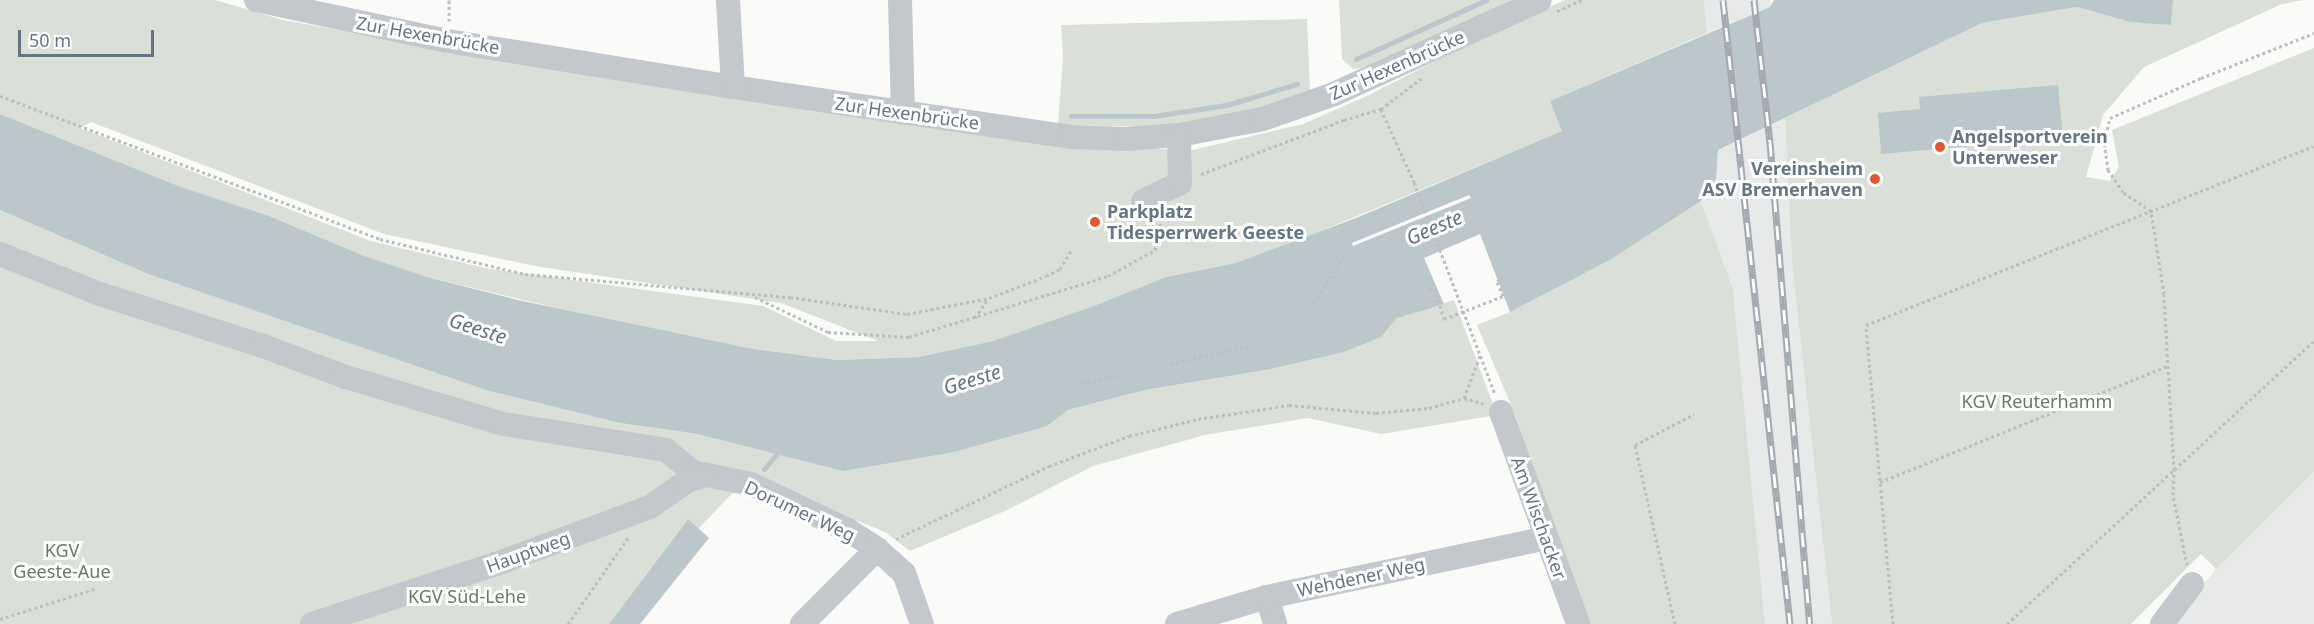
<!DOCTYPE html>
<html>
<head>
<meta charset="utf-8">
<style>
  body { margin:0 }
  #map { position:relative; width:2314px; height:624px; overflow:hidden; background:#fafaf8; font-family:"Noto Sans",sans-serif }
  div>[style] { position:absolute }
  .built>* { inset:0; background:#e8e9e9 }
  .green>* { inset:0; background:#dadfd7 }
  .water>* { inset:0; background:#bbc7cb }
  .stream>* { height:5px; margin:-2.5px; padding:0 2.5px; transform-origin:2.5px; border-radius:2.5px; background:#bbc7cb }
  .path>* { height:3px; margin-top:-1.5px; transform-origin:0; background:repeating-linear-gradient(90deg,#bbbfc2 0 3px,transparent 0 6px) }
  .minor>* { height:24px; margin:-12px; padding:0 12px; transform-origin:12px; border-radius:12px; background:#c3c8cc }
  .rail>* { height:7px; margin-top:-3.5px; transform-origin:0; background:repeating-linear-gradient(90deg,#fff 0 14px,#a2aab0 0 28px); box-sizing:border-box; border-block:2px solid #a2aab0 }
  .dots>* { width:16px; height:16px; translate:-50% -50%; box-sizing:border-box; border:3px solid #fff; border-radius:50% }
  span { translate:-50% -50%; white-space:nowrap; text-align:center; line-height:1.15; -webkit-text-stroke:6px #fff; paint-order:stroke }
  .street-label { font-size:18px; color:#657683 }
  .poi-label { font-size:18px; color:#657683; font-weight:700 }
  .left { translate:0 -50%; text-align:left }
  .right { translate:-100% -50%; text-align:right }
  .park-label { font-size:18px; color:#687a64 }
  .water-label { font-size:20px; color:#60757c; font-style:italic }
  .scale { position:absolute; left:18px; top:30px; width:136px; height:27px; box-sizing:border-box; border:3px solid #657683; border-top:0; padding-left:8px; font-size:18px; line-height:21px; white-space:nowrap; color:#657683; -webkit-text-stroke:4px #fff; paint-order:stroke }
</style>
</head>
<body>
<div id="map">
  <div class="built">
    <i style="clip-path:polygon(1704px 0,1770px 0,1771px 7px,1707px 33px)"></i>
    <i style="clip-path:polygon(1785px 118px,1792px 264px,1832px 624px,1765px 624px,1733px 289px,1701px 201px,1716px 179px,1718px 150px)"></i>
    <i style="clip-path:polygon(2314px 472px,2314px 624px,2171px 624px,2216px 569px)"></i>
  </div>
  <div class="green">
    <i style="clip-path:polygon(evenodd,0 0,215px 0,283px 20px,625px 81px,1066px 146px,1193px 150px,1303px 124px,1369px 95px,1463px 47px,1565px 0,1704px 0,1707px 33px,1550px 101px,1563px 131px,1304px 238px,1236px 263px,1166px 277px,1091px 307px,993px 341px,919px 357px,837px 360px,748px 348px,616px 322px,427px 277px,362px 255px,267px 215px,181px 187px,0 114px,0 0,91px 122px,384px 234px,535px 266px,781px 303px,878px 341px,836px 341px,763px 306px,485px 268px,371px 241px,80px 128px,91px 122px)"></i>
    <i style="clip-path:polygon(1339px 0,1511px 0,1369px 68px,1353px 69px,1342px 59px)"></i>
    <i style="clip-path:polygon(2173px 0,2304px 0,2282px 4px,2144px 67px,2103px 115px,2086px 177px,2110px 181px,2119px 167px,2112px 130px,2314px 48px,2314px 472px,2216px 569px,2201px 554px,2131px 624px,1832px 624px,1792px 264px,1785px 118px,1982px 23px,2077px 7px,2130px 22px,2171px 24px)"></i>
    <i style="clip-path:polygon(1307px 19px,1310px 92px,1251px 112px,1180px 127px,1058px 125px,1063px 57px,1061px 25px)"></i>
    <i style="clip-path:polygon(1701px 201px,1733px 289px,1765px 624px,1587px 624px,1515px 414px,1477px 325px,1510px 312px,1610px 260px)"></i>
    <i style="clip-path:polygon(0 210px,148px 274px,486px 390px,620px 423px,698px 434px,1047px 426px,1068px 410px,1145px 390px,1266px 370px,1343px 352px,1381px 337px,1397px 318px,1454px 300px,1497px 415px,1381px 434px,1308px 418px,1205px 435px,1093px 466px,1005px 511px,910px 551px,885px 532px,749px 476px,698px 529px,687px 520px,609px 624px,0 624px)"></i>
  </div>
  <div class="water">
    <i style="clip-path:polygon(evenodd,1774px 0,2173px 0,2171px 25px,2130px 22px,2077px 7px,1982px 23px,1718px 150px,1716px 179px,1701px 201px,1610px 260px,1510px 312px,1480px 234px,1424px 258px,1444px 304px,1397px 318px,1381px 337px,1344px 352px,1266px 370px,1145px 390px,1068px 410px,1047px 426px,954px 452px,843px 471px,698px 434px,620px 423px,486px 390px,148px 274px,0 210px,0 114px,181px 187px,267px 215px,362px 255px,427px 277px,518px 300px,748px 348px,837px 360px,919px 357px,993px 341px,1091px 307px,1166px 277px,1236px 263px,1356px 218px,1562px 131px,1550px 101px,1770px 7px,1774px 0,1469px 195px,1471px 198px,1353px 246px,1352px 243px,1469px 195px)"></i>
    <i style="clip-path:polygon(2058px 85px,2063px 138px,1881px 154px,1878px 113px,1920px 109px,1919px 97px)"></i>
    <i style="clip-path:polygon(688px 519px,709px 538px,640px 624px,609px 624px)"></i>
  </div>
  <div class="stream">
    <i style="left:1356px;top:59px;width:143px;rotate:-24.4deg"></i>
    <i style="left:1071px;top:116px;width:83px"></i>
    <i style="left:1154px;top:116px;width:73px;rotate:-8.7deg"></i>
    <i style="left:1226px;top:105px;width:74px;rotate:-16.5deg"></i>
    <i style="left:764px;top:469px;width:25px;rotate:-50deg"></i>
  </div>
  <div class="path">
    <i style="left:449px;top:0;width:21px;rotate:90deg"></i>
    <i style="left:1557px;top:11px;width:27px;rotate:-24deg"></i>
    <i style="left:0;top:96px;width:406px;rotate:20.6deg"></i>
    <i style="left:380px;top:239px;width:149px;rotate:13.6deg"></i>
    <i style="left:525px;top:274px;width:266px;rotate:5deg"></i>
    <i style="left:790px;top:297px;width:118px;rotate:8.3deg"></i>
    <i style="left:907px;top:314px;width:84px;rotate:-11deg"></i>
    <i style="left:989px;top:298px;width:61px;rotate:-21.1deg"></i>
    <i style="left:1046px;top:276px;width:16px;rotate:-27deg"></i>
    <i style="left:1060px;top:269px;width:23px;rotate:-59deg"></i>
    <i style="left:1381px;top:109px;width:80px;rotate:65.7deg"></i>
    <i style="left:1414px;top:182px;width:227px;rotate:69.1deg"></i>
    <i style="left:1201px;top:174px;width:153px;rotate:-20.7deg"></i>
    <i style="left:1344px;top:120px;width:39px;rotate:-17deg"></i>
    <i style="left:1381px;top:109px;width:51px;rotate:-37.1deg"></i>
    <i style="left:1429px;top:289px;width:6px;rotate:-9deg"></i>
    <i style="left:1435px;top:288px;width:32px;rotate:74deg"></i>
    <i style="left:1444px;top:319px;width:63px;rotate:-21.3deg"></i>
    <i style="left:1503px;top:296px;width:16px;rotate:-112deg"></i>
    <i style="left:1497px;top:281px;width:2px;rotate:-27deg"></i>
    <i style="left:755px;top:297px;width:81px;rotate:25.6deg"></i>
    <i style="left:828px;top:332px;width:81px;rotate:3.5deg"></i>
    <i style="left:909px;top:337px;width:208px;rotate:-17deg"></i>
    <i style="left:1108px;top:276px;width:54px;rotate:-29deg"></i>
    <i style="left:1155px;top:250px;width:38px;rotate:-78deg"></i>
    <i style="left:1314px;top:303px;width:64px;rotate:-57.8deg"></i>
    <i style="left:975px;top:318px;width:23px;rotate:-56deg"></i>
    <i style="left:1164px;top:365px;width:87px;rotate:-12.6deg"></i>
    <i style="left:1075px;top:384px;width:46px;rotate:-11.3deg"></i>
    <i style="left:1464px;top:398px;width:20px;rotate:15deg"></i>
    <i style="left:1880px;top:482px;width:310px;rotate:-22deg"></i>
    <i style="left:896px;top:539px;width:170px;rotate:-25.5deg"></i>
    <i style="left:1049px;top:466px;width:85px;rotate:-20.6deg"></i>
    <i style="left:1129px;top:436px;width:71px;rotate:-13.8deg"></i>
    <i style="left:1198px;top:419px;width:92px;rotate:-8.7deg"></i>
    <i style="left:1289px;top:405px;width:87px;rotate:5.3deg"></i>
    <i style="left:1376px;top:413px;width:53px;rotate:-5.4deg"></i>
    <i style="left:1429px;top:408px;width:36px;rotate:-16deg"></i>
    <i style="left:1464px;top:398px;width:48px;rotate:-69.3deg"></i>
    <i style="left:2187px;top:565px;width:71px;rotate:-101.3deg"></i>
    <i style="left:2173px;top:495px;width:25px;rotate:-88deg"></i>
    <i style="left:2174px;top:470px;width:176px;rotate:-93.3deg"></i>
    <i style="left:2164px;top:294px;width:84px;rotate:-98.9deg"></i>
    <i style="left:2151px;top:211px;width:34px;rotate:-146deg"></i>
    <i style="left:2123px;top:192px;width:27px;rotate:-124deg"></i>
    <i style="left:2108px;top:170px;width:29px;rotate:-98deg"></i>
    <i style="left:2104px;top:141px;width:24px;rotate:-75deg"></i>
    <i style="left:2110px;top:118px;width:99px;rotate:-23.7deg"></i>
    <i style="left:2201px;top:78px;width:122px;rotate:-21.7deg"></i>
    <i style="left:0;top:619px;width:99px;rotate:-17.7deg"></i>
    <i style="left:568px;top:624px;width:105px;rotate:-55.1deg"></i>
    <i style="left:1675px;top:624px;width:183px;rotate:-102.6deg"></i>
    <i style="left:1635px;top:445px;width:67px;rotate:-27.7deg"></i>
    <i style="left:1893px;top:624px;width:300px;rotate:-95.2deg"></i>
    <i style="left:1866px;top:325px;width:482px;rotate:-21.8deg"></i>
    <i style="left:2007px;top:624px;width:418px;rotate:-42.7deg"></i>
  </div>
  <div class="minor">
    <i style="left:256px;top:0;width:196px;rotate:12.1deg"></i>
    <i style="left:448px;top:41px;width:289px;rotate:9.2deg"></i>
    <i style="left:733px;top:87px;width:343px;rotate:8.4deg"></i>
    <i style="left:1072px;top:137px;width:53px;rotate:2.2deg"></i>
    <i style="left:1125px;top:139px;width:54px;rotate:-4.2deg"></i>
    <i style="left:1179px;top:135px;width:86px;rotate:-10.8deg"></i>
    <i style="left:1263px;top:119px;width:75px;rotate:-19.4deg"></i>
    <i style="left:1334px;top:94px;width:226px;rotate:-24.5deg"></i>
    <i style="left:728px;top:0;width:87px;rotate:86.7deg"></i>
    <i style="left:900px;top:0;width:113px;rotate:88.5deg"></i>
    <i style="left:1143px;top:201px;width:41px;rotate:-25.9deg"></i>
    <i style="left:1180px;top:183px;width:48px;rotate:-91.2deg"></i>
    <i style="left:0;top:254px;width:108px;rotate:21.8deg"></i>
    <i style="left:100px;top:294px;width:171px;rotate:17.7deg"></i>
    <i style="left:263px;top:346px;width:89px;rotate:20.5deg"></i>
    <i style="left:346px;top:377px;width:165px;rotate:16.6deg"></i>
    <i style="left:504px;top:424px;width:164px;rotate:9.1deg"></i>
    <i style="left:666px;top:450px;width:35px;rotate:39deg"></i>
    <i style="left:693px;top:472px;width:59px;rotate:11.7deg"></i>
    <i style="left:751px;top:484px;width:107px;rotate:25.4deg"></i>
    <i style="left:848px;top:530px;width:35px;rotate:33deg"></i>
    <i style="left:877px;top:549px;width:36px;rotate:42deg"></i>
    <i style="left:904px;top:573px;width:54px;rotate:70.6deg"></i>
    <i style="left:1501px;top:412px;width:226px;rotate:70deg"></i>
    <i style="left:1267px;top:597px;width:28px;rotate:73deg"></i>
    <i style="left:312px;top:624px;width:194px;rotate:-18.1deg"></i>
    <i style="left:496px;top:564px;width:164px;rotate:-20.3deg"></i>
    <i style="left:650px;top:507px;width:45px;rotate:-35.1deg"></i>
    <i style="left:687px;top:481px;width:16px;rotate:-18deg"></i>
    <i style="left:802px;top:624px;width:106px;rotate:-45deg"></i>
    <i style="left:1177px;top:624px;width:94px;rotate:-16.7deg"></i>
    <i style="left:1267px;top:597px;width:286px;rotate:-11.9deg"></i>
    <i style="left:2162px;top:624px;width:50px;rotate:-53.1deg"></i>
  </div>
  <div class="rail">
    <i style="left:1723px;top:0;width:628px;rotate:83.87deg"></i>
    <i style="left:1754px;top:0;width:143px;rotate:83.6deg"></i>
    <i style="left:1770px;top:142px;width:484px;rotate:85.3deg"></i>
  </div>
  <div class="dots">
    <i style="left:1940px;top:147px;background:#e4572e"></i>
    <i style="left:1875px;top:179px;background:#e4572e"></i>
    <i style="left:1095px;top:222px;background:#e4572e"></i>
  </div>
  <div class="street-label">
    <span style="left:428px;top:35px;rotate:10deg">Zur Hexenbrücke</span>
    <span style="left:1397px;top:65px;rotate:-24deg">Zur Hexenbrücke</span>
    <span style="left:907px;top:113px;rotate:8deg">Zur Hexenbrücke</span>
    <span style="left:800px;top:511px;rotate:25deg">Dorumer Weg</span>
    <span style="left:1539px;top:518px;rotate:70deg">Am Wischacker</span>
    <span style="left:528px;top:552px;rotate:-20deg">Hauptweg</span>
    <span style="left:1361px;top:577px;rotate:-12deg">Wehdener Weg</span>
  </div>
  <div class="poi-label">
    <span class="left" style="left:1952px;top:147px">Angelsportverein<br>Unterweser</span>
    <span class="right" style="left:1863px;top:179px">Vereinsheim<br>ASV Bremerhaven</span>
    <span class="left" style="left:1107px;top:222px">Parkplatz<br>Tidesperrwerk Geeste</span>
  </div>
  <div class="park-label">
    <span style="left:2037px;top:401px">KGV Reuterhamm</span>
    <span style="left:62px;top:561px">KGV<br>Geeste-Aue</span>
    <span style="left:467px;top:596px">KGV Süd-Lehe</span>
  </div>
  <div class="water-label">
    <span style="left:1434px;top:227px;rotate:-23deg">Geeste</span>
    <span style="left:478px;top:328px;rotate:18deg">Geeste</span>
    <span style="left:972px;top:379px;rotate:-17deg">Geeste</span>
  </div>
  <div class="scale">50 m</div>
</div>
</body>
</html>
